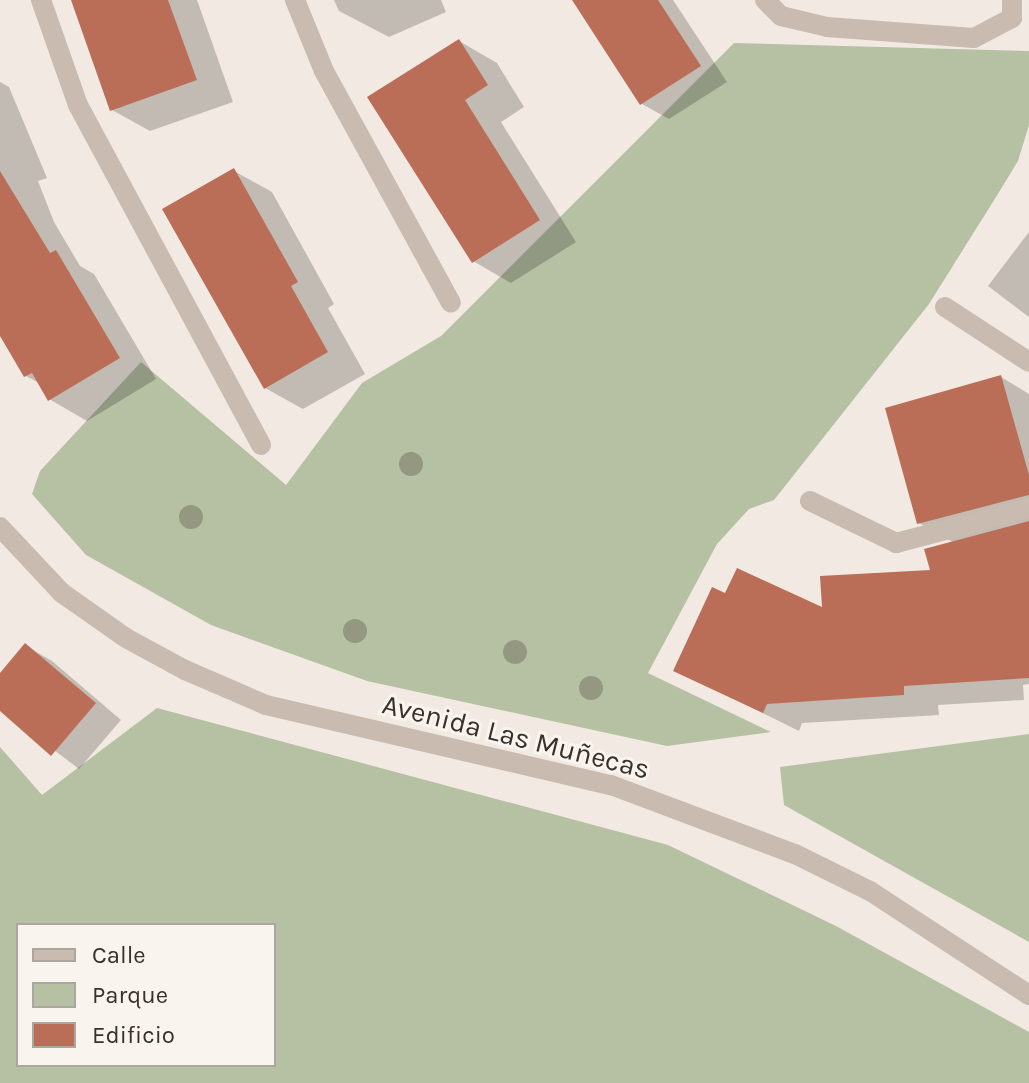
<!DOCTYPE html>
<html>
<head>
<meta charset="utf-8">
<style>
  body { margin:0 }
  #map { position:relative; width:1029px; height:1083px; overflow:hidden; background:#f2eae2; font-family:Karla,sans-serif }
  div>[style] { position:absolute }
  .green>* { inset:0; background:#b6c0a3 }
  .shadow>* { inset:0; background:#0003 }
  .building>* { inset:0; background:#bb6e57 }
  .minor>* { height:20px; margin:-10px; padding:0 10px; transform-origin:10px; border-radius:10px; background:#c9bbaf }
  .trees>* { width:24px; height:24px; margin:-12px; border-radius:50%; background:#949881 }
  span { translate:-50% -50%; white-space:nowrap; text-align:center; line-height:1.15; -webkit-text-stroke:6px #f9f4ee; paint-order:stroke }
  .street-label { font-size:28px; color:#39302c }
  .legend { position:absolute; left:16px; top:923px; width:260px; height:144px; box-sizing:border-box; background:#f9f4ee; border:2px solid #aca6a0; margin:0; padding:10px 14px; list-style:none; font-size:24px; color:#39302c }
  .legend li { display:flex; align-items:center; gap:16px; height:40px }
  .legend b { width:40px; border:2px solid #aca6a0 }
</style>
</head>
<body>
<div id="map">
  <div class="green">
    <i style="clip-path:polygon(734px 43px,1029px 51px,1029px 125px,1018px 161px,996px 197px,929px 304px,774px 500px,749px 509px,717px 544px,648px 673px,771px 732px,667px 746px,367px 681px,211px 625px,86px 555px,32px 494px,40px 471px,141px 362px,286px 485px,362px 383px,441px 336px)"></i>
    <i style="clip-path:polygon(evenodd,157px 708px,668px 845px,836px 926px,1029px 1032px,1029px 1083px,0 1083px,0 747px,42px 795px,157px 708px,18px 925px,274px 925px,274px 1065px,18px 1065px,18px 925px)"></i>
    <i style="clip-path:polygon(1029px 734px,1029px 942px,784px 805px,780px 767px)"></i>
  </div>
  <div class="shadow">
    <i style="clip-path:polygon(73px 0,197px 0,233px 102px,150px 131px,112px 110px)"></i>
    <i style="clip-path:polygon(334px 0,441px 0,446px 12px,389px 37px,339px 11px)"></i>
    <i style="clip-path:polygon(575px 0,673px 0,727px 82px,669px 119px,642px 104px)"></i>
    <i style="clip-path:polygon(459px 41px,497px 63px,524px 107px,501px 122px,576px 242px,511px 283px,473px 261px)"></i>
    <i style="clip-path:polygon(0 82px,9px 87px,47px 178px,38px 181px,54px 222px,80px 266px,94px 274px,156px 379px,87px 421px,49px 399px,41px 384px,26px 376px,0 332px)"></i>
    <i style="clip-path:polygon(234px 171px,272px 192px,334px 304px,328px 308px,365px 374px,303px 409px,265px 388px)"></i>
    <i style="clip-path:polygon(1029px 232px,1029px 317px,988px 286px)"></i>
    <i style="clip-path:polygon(1001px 377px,1029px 394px,1029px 684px,1023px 685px,1024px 700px,938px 705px,939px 715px,802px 723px,799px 731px,675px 670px,726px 596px,824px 611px,932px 571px,953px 542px,919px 523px)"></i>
    <i style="clip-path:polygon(26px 646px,52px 661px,121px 720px,79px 769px,0 709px,0 676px)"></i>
  </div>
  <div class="building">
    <i style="clip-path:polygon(71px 0,168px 0,197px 80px,110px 111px)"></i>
    <i style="clip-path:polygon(572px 0,658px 0,701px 66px,640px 105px)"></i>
    <i style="clip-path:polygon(459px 39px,488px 85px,465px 100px,540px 220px,472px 263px,367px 97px)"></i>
    <i style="clip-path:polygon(234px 168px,298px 282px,291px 286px,328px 352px,264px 389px,162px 209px)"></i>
    <i style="clip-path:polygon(0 171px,50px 253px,56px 250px,120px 358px,48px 401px,32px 373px,24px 377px,0 336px)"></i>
    <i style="clip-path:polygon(1001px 375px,1029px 475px,1029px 495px,917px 524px,885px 408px)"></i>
    <i style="clip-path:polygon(1029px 521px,1029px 678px,904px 686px,904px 695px,767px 704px,763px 713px,673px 671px,712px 587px,725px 593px,737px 568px,822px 607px,820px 576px,930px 570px,924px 549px)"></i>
    <i style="clip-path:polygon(25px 643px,96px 703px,51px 756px,0 711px,0 673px)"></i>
  </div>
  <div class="minor">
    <i style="left:41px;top:0;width:111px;rotate:70.6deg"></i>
    <i style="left:78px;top:105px;width:386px;rotate:61.7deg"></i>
    <i style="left:295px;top:0;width:77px;rotate:67.8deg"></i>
    <i style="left:324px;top:71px;width:264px;rotate:61.3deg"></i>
    <i style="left:765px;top:0;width:23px;rotate:45deg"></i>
    <i style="left:781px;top:16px;width:47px;rotate:13.4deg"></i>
    <i style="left:827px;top:27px;width:147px;rotate:4.3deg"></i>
    <i style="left:974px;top:38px;width:43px;rotate:-27.8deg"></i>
    <i style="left:1012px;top:18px;width:18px;rotate:-90deg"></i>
    <i style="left:945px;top:307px;width:100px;rotate:33.2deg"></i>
    <i style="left:810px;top:501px;width:96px;rotate:26deg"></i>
    <i style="left:896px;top:543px;width:138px;rotate:-14.7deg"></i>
    <i style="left:0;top:527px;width:91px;rotate:46.8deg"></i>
    <i style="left:62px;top:593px;width:78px;rotate:35.1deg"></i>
    <i style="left:126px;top:638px;width:67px;rotate:28.5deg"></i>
    <i style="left:185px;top:670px;width:88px;rotate:23.4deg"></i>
    <i style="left:266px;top:705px;width:354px;rotate:13.1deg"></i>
    <i style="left:611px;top:785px;width:197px;rotate:20.6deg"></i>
    <i style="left:795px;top:854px;width:84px;rotate:26.3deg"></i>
    <i style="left:870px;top:891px;width:190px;rotate:33.2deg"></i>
  </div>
  <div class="trees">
    <i style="left:411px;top:464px"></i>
    <i style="left:191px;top:517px"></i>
    <i style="left:355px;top:631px"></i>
    <i style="left:515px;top:652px"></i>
    <i style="left:591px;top:688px"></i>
  </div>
  <div class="street-label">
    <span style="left:516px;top:737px;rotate:14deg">Avenida Las Muñecas</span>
  </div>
  <ul class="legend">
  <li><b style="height:10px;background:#c9bbaf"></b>Calle</li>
  <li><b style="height:22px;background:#b6c0a3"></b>Parque</li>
  <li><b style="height:22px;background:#bb6e57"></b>Edificio</li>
  </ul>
</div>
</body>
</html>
